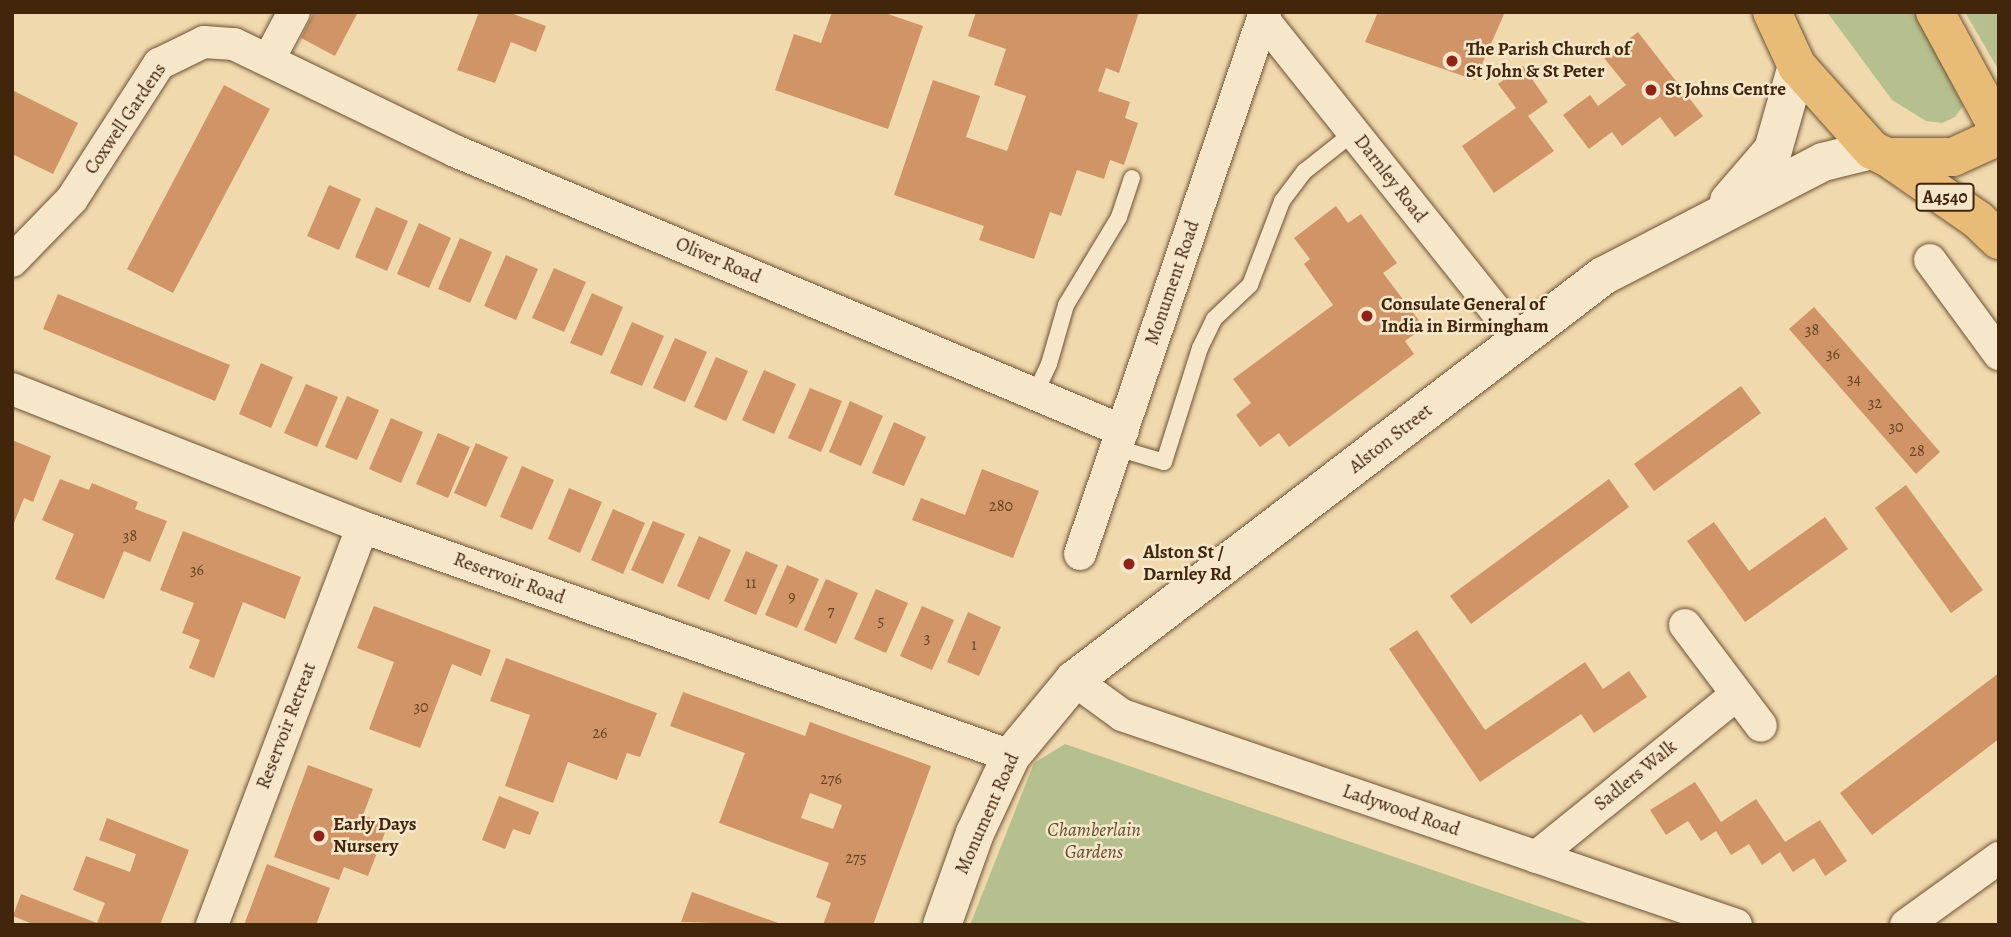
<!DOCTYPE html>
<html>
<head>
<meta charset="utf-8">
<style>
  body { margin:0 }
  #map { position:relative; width:2011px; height:937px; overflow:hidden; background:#f1d9ae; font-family:Alegreya,serif }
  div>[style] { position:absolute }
  .green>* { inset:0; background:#b6c08e }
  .building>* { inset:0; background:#d09466 }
  .roads { filter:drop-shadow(0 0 2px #6e5334) drop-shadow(0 0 2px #6e5334) }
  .lane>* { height:16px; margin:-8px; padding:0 8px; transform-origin:8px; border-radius:8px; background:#f6e6ca }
  .street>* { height:32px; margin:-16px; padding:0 16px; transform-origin:16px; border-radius:16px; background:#f6e6ca }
  .secondary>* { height:38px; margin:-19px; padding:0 19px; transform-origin:19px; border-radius:19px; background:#f6e6ca }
  .highway>* { height:38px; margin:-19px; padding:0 19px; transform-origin:19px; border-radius:19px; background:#e8bc77 }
  .dots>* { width:19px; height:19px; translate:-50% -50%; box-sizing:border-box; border:4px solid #f6e6ca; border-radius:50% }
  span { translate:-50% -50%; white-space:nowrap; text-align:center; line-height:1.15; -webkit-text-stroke:5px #f6e6ca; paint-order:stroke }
  .number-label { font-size:16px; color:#664222 }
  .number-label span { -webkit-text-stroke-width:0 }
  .shield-label span { padding:2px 5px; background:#f6e6ca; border:2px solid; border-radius:5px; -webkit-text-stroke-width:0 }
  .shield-label { font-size:18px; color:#42260b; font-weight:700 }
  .poi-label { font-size:19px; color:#42260b; font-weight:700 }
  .left { translate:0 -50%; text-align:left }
  .street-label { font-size:19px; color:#42260b }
  .park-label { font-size:19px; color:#5f4c2c; font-style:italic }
  .frame { position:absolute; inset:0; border:14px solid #42260b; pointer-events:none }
</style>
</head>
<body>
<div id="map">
  <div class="green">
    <i style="clip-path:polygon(1827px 12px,1917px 12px,1963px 106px,1955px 117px,1942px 123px,1926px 121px,1892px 100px)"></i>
    <i style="clip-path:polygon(1965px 12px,1999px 12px,1999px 70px,1998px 69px)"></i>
    <i style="clip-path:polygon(1065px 744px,1593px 925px,970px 925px,1034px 763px)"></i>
  </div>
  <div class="building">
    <i style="clip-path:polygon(314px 12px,358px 12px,335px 56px,301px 38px)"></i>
    <i style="clip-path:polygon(479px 12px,508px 12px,546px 26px,536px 52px,511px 42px,495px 83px,457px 70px)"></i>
    <i style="clip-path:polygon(832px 12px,882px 12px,923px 26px,888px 129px,775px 90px,794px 34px,821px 43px)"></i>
    <i style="clip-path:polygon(976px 12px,1139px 12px,1119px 73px,1106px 68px,1098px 91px,1130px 102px,1125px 118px,1138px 123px,1124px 165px,1110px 160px,1104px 179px,1077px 170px,1061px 216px,1050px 212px,1034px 259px,979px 240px,984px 226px,894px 195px,933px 80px,980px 96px,966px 137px,1007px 151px,1026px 96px,994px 85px,1006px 49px,968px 36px)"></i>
    <i style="clip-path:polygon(1378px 12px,1505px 12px,1475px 80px,1365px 42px)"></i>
    <i style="clip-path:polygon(1638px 32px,1703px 116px,1675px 137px,1660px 117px,1622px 146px,1612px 132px,1589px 149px,1563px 115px,1590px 95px,1598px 106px,1626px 85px,1604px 58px)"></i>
    <i style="clip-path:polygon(1523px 66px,1548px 102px,1528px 116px,1554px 151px,1494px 193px,1462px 146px,1516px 108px,1498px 84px)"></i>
    <i style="clip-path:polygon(224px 85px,270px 109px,173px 293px,127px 269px)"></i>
    <i style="clip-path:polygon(12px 90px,78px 123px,53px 174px,12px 154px)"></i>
    <i style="clip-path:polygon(329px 185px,361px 199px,339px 250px,307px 236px)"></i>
    <i style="clip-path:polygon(1336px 206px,1348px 223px,1361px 214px,1397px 263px,1383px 273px,1424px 327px,1405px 341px,1414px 354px,1289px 447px,1279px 433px,1260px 447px,1236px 415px,1251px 403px,1233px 379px,1333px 305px,1304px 264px,1310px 259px,1294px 238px)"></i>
    <i style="clip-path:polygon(376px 207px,408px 221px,387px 271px,355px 257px)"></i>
    <i style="clip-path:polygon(419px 223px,451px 238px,429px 288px,397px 274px)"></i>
    <i style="clip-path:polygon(460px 238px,492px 252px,470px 303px,438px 289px)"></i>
    <i style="clip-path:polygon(506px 255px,538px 269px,516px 320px,484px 306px)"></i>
    <i style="clip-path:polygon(554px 268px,586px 282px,564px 332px,532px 318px)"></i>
    <i style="clip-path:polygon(592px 293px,623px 307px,602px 356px,570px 343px)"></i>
    <i style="clip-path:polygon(58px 294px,230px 365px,215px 401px,43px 329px)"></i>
    <i style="clip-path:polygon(1814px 307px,1940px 452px,1916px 474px,1789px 329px)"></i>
    <i style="clip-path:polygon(632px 322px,664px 336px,642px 386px,610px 373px)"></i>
    <i style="clip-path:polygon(675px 338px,707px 352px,685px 402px,653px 388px)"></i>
    <i style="clip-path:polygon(716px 357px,748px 371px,726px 421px,694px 407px)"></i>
    <i style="clip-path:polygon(261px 363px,293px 377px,271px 428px,239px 414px)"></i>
    <i style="clip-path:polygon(764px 370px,796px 384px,774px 434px,742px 420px)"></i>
    <i style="clip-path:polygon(306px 384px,338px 397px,317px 447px,284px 433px)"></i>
    <i style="clip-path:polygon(1741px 386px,1761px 413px,1654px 491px,1634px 464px)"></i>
    <i style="clip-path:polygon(810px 388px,842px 401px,821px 452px,788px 438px)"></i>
    <i style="clip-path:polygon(347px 396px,379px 410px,357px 460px,325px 447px)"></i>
    <i style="clip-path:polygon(850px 401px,883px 416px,861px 466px,829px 452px)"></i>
    <i style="clip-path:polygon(391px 418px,423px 432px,401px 483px,369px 469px)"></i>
    <i style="clip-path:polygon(894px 422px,926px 437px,904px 486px,872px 473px)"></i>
    <i style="clip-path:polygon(438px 433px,470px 447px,448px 498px,416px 484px)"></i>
    <i style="clip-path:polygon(12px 440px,51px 456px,33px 502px,24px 498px,12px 528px)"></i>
    <i style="clip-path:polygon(476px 443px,508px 457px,486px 507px,454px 493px)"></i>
    <i style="clip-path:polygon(522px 466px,554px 480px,532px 530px,500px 517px)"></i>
    <i style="clip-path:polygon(982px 469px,1039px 491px,1013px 558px,912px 520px,921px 498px,965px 515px)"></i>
    <i style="clip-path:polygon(60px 479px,89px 490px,92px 483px,138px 502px,135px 509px,167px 521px,150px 562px,124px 551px,104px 599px,55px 579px,74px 534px,42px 520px)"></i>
    <i style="clip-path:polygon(1609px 479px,1629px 507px,1471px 624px,1450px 596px)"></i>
    <i style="clip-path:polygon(1906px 485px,1983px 590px,1951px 613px,1875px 508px)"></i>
    <i style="clip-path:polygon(569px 488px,602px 502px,580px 553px,548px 539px)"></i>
    <i style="clip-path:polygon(613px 509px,645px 523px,623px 574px,591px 560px)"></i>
    <i style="clip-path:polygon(1825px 517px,1848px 549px,1745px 622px,1687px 541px,1714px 522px,1749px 571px)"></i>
    <i style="clip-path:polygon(653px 521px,685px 534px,663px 584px,631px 570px)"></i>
    <i style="clip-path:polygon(183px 531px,301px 577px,285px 619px,243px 602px,214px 678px,189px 668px,200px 640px,182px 633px,194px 603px,160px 590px)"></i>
    <i style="clip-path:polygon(699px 536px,731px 550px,709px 600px,677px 586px)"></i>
    <i style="clip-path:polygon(746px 551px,778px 565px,756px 615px,724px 601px)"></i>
    <i style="clip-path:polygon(787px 565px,819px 579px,797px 628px,765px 615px)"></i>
    <i style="clip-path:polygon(826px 579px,858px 593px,836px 644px,804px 630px)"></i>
    <i style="clip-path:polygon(876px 589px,908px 603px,886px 653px,854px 639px)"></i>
    <i style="clip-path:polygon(374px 606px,491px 650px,481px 676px,452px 664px,420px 748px,369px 729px,394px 662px,357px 648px)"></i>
    <i style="clip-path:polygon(922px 606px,954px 620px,932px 670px,900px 656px)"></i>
    <i style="clip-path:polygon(968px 612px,1001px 627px,979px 676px,947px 662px)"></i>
    <i style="clip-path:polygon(1417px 630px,1485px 730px,1585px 662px,1603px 689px,1629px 671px,1647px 697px,1594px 733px,1581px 714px,1480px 782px,1389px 649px)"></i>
    <i style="clip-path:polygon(506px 658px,657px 713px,640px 757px,627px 753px,617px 780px,568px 762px,553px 803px,505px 786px,530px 715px,490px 701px)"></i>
    <i style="clip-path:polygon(1999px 673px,1999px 739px,1872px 835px,1840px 793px)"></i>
    <i style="clip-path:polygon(evenodd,683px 692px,805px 736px,810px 722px,931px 766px,873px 925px,823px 925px,831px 903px,816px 897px,829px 863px,719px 823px,745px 753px,670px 726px,683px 692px,810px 793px,842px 805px,833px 829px,801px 818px,810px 793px)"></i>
    <i style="clip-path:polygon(308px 765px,373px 789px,363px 815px,388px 825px,368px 876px,344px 867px,339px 880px,274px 857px)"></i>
    <i style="clip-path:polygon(1695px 782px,1721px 822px,1756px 799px,1785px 842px,1820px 820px,1847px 861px,1825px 876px,1814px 858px,1793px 872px,1780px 852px,1762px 865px,1749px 844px,1731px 855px,1716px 831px,1701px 841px,1688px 821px,1666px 835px,1650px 810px)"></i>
    <i style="clip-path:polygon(499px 796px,539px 812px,530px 835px,513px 829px,505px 849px,482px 840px)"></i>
    <i style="clip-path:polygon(107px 818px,189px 850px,160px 925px,35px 925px,13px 916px,21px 894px,97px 923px,105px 903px,73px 890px,86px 856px,130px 872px,136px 854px,99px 840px)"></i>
    <i style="clip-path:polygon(267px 864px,330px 888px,316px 925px,244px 925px)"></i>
    <i style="clip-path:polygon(692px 892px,781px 924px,781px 925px,681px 922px)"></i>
  </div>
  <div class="roads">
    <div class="lane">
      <i style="left:1035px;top:394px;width:33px;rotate:-65deg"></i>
      <i style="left:1049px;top:364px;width:61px;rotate:-73.9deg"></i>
      <i style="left:1066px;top:305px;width:103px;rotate:-58.9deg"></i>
      <i style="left:1119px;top:217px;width:41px;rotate:-71.6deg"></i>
      <i style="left:1117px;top:448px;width:49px;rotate:16.6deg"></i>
      <i style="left:1164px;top:462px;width:120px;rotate:-72.5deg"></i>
      <i style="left:1200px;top:348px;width:32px;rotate:-64deg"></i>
      <i style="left:1214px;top:319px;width:50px;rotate:-43.4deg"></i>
      <i style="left:1250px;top:285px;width:90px;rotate:-69.1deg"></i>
      <i style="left:1282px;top:201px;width:38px;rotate:-53deg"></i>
      <i style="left:1305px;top:171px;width:61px;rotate:-38.4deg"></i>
    </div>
    <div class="street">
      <i style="left:1263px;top:19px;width:408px;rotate:51.4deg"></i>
      <i style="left:269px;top:59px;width:53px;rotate:-62deg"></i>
      <i style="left:1930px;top:260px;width:117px;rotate:53.7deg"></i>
      <i style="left:12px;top:261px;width:86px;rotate:-45.9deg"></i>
      <i style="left:72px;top:199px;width:161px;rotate:-57.2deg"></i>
      <i style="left:159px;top:64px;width:50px;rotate:-26.1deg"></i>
      <i style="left:204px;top:42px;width:30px;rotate:4deg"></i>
      <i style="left:234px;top:44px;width:246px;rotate:25.8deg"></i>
      <i style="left:455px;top:151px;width:724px;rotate:22.74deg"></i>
      <i style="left:12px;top:389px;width:376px;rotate:21.5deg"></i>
      <i style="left:362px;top:527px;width:688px;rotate:19.44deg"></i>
      <i style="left:1080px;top:554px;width:573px;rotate:-71.15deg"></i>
      <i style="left:1685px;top:625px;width:126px;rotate:53deg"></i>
      <i style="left:1074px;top:680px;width:59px;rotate:36.1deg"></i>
      <i style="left:1122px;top:715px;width:649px;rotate:18.88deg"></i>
      <i style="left:1536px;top:857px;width:257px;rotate:-39deg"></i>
      <i style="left:212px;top:925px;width:425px;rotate:-69.3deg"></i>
      <i style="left:1906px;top:925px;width:115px;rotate:-35.8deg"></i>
    </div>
    <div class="secondary">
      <i style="left:1729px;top:201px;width:67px;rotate:-49.2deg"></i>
      <i style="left:1773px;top:150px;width:87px;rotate:-74.1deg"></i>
      <i style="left:942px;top:925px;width:98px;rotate:-70.3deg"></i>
      <i style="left:975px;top:833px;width:85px;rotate:-64.9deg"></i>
      <i style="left:1011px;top:756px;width:99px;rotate:-50.3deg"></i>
      <i style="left:1074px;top:680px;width:666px;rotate:-37.37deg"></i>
      <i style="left:1603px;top:276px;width:248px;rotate:-27.4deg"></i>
      <i style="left:1823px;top:162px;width:50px;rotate:-13.8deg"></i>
    </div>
    <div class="highway">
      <i style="left:1772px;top:12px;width:60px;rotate:65.2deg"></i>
      <i style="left:1797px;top:66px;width:113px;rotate:48.2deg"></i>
      <i style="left:1872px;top:150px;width:17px;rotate:25deg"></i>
      <i style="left:1887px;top:157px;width:66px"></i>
      <i style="left:1953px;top:157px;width:51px;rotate:-24.5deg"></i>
      <i style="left:1935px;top:12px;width:134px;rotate:61.5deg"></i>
      <i style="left:1887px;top:157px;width:111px;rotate:34.7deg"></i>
      <i style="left:1978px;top:220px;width:29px;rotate:44deg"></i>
    </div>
  </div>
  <div class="dots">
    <i style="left:1452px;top:61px;background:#8f2418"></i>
    <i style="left:1651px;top:90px;background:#8f2418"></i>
    <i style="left:1367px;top:316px;background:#8f2418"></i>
    <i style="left:1129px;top:564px;background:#8f2418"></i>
    <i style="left:319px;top:836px;background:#8f2418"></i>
  </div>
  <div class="number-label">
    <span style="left:1812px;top:330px">38</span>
    <span style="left:1833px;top:354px">36</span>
    <span style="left:1854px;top:379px">34</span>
    <span style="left:1875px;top:403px">32</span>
    <span style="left:1896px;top:427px">30</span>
    <span style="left:1917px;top:451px">28</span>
    <span style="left:1001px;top:506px">280</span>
    <span style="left:130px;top:536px">38</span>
    <span style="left:197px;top:570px">36</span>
    <span style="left:751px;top:583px">11</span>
    <span style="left:792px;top:597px">9</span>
    <span style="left:831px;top:611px">7</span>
    <span style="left:881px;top:621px">5</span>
    <span style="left:927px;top:638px">3</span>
    <span style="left:974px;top:645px">1</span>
    <span style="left:421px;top:707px">30</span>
    <span style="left:600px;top:733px">26</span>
    <span style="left:831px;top:779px">276</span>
    <span style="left:856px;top:858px">275</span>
  </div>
  <div class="shield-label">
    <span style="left:1945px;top:197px">A4540</span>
  </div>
  <div class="poi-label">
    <span class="left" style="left:1466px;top:61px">The Parish Church of<br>St John &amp; St Peter</span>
    <span class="left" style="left:1665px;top:90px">St Johns Centre</span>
    <span class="left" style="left:1381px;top:316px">Consulate General of<br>India in Birmingham</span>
    <span class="left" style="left:1143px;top:564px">Alston St /<br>Darnley Rd</span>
    <span class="left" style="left:333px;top:836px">Early Days<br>Nursery</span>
  </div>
  <div class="street-label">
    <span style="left:126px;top:119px;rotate:-56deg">Coxwell Gardens</span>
    <span style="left:1390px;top:179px;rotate:52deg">Darnley Road</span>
    <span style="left:718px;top:261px;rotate:23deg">Oliver Road</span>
    <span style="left:1173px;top:283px;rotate:-71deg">Monument Road</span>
    <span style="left:1391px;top:439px;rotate:-38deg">Alston Street</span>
    <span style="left:509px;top:579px;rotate:20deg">Reservoir Road</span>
    <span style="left:287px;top:726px;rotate:-69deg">Reservoir Retreat</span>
    <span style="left:1636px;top:776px;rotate:-39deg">Sadlers Walk</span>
    <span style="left:1401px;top:811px;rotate:19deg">Ladywood Road</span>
    <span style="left:988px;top:814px;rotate:-66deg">Monument Road</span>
  </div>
  <div class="park-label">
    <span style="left:1094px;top:842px">Chamberlain<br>Gardens</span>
  </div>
  <div class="frame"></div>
</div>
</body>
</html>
